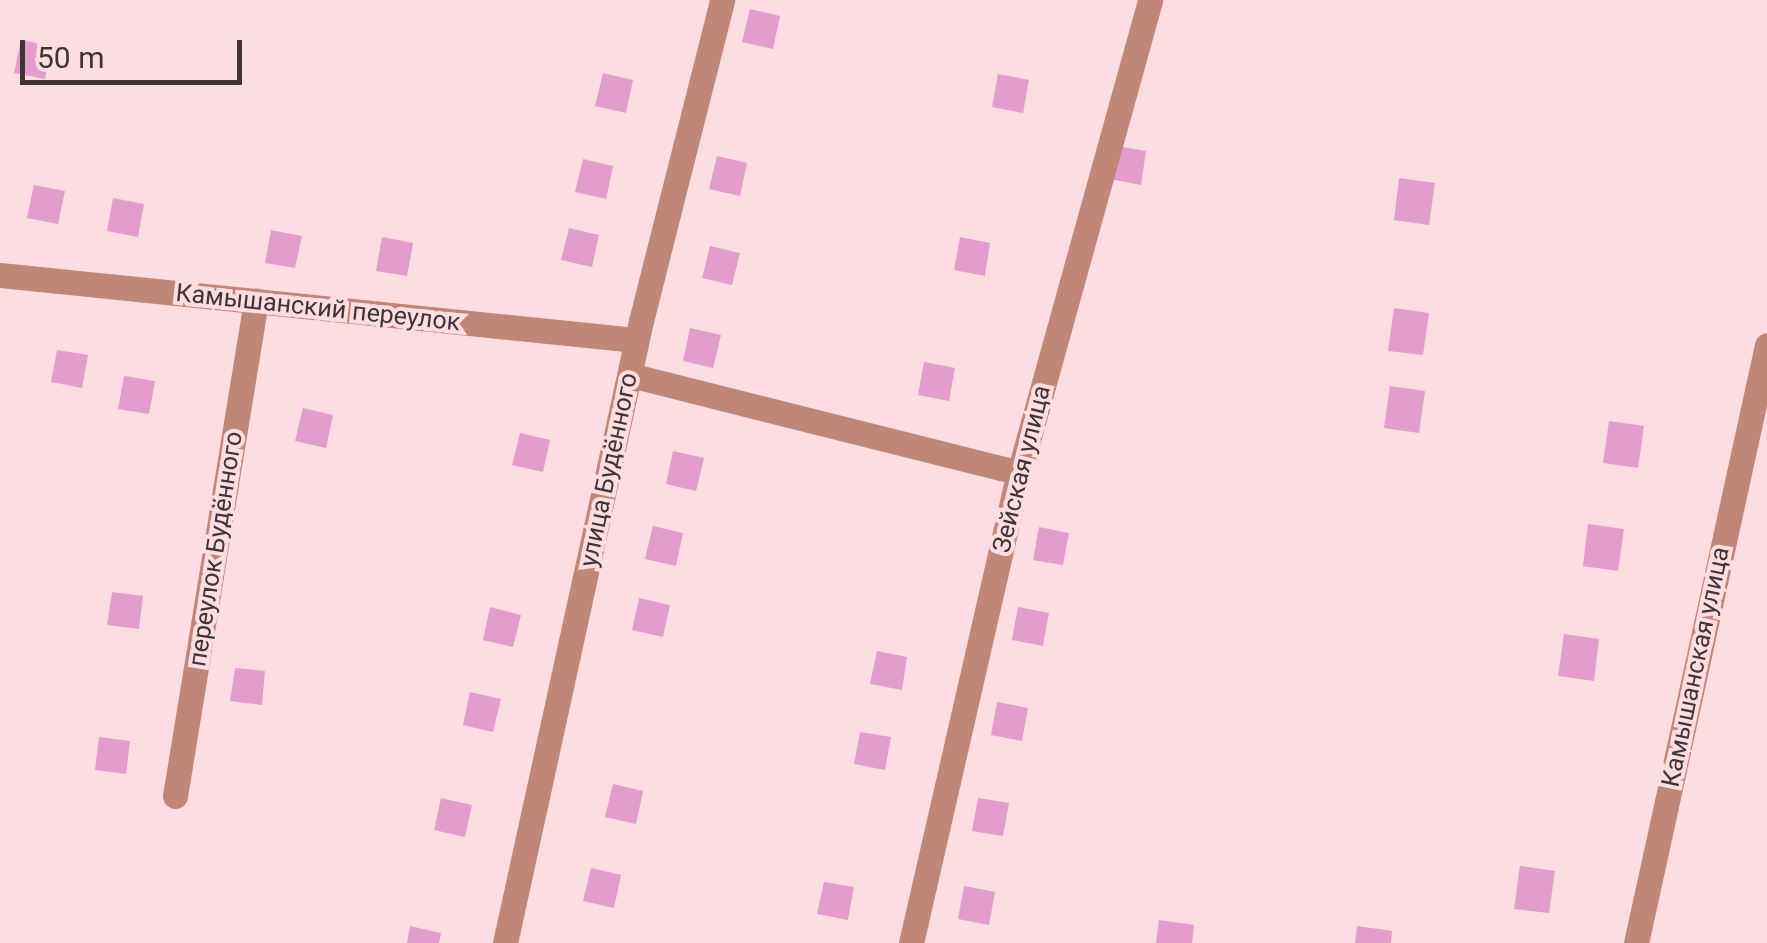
<!DOCTYPE html>
<html>
<head>
<meta charset="utf-8">
<style>
  body { margin:0 }
  #map { position:relative; width:1767px; height:943px; overflow:hidden; background:#fbdde2; font-family:Roboto,sans-serif }
  div>[style] { position:absolute }
  .building>* { inset:0; background:#e39dcd }
  .minor>* { height:25px; margin:-12.5px; padding:0 12.5px; transform-origin:12.5px; border-radius:12.5px; background:#c08779 }
  span { translate:-50% -50%; white-space:nowrap; text-align:center; line-height:1.15; -webkit-text-stroke:8px #fbdde2; paint-order:stroke }
  .street-label { font-size:25px; color:#423436 }
  .scale { position:absolute; left:20px; top:40px; width:222px; height:45px; box-sizing:border-box; border:5px solid #423436; border-top:0; padding-left:12px; font-size:30px; line-height:35px; white-space:nowrap; color:#423436; -webkit-text-stroke:8px #fbdde2; paint-order:stroke }
</style>
</head>
<body>
<div id="map">
  <div class="building">
    <i style="clip-path:polygon(750px 9px,780px 16px,773px 49px,742px 42px)"></i>
    <i style="clip-path:polygon(21px 40px,51px 46px,45px 79px,14px 73px)"></i>
    <i style="clip-path:polygon(603px 73px,633px 80px,626px 113px,595px 106px)"></i>
    <i style="clip-path:polygon(998px 74px,1029px 80px,1023px 113px,992px 107px)"></i>
    <i style="clip-path:polygon(1116px 146px,1146px 151px,1141px 185px,1110px 179px)"></i>
    <i style="clip-path:polygon(717px 156px,747px 163px,740px 196px,709px 189px)"></i>
    <i style="clip-path:polygon(583px 159px,613px 166px,606px 199px,575px 192px)"></i>
    <i style="clip-path:polygon(1399px 178px,1435px 183px,1429px 225px,1394px 220px)"></i>
    <i style="clip-path:polygon(34px 185px,65px 191px,58px 224px,27px 218px)"></i>
    <i style="clip-path:polygon(113px 198px,144px 204px,138px 237px,107px 231px)"></i>
    <i style="clip-path:polygon(569px 228px,599px 235px,592px 267px,561px 260px)"></i>
    <i style="clip-path:polygon(271px 230px,302px 236px,295px 268px,265px 263px)"></i>
    <i style="clip-path:polygon(382px 237px,413px 243px,407px 276px,376px 271px)"></i>
    <i style="clip-path:polygon(960px 237px,990px 243px,985px 276px,954px 270px)"></i>
    <i style="clip-path:polygon(710px 246px,740px 253px,732px 285px,702px 278px)"></i>
    <i style="clip-path:polygon(1394px 308px,1429px 313px,1423px 355px,1388px 351px)"></i>
    <i style="clip-path:polygon(690px 328px,721px 335px,713px 368px,683px 361px)"></i>
    <i style="clip-path:polygon(57px 350px,88px 355px,82px 388px,51px 382px)"></i>
    <i style="clip-path:polygon(924px 362px,955px 368px,949px 401px,918px 395px)"></i>
    <i style="clip-path:polygon(124px 376px,155px 381px,149px 414px,118px 409px)"></i>
    <i style="clip-path:polygon(1390px 386px,1425px 391px,1419px 433px,1384px 428px)"></i>
    <i style="clip-path:polygon(303px 408px,333px 415px,326px 448px,295px 441px)"></i>
    <i style="clip-path:polygon(1609px 421px,1644px 426px,1638px 468px,1603px 463px)"></i>
    <i style="clip-path:polygon(520px 433px,550px 440px,543px 472px,512px 465px)"></i>
    <i style="clip-path:polygon(673px 451px,704px 458px,696px 491px,666px 484px)"></i>
    <i style="clip-path:polygon(1588px 524px,1624px 529px,1618px 571px,1583px 566px)"></i>
    <i style="clip-path:polygon(653px 526px,683px 533px,676px 566px,645px 559px)"></i>
    <i style="clip-path:polygon(1039px 527px,1069px 533px,1063px 565px,1033px 560px)"></i>
    <i style="clip-path:polygon(112px 592px,143px 596px,139px 629px,107px 625px)"></i>
    <i style="clip-path:polygon(639px 598px,670px 605px,663px 637px,632px 630px)"></i>
    <i style="clip-path:polygon(490px 607px,521px 615px,513px 647px,483px 640px)"></i>
    <i style="clip-path:polygon(1018px 607px,1049px 613px,1043px 646px,1012px 640px)"></i>
    <i style="clip-path:polygon(1564px 634px,1599px 639px,1594px 681px,1558px 676px)"></i>
    <i style="clip-path:polygon(877px 651px,907px 657px,902px 690px,870px 684px)"></i>
    <i style="clip-path:polygon(235px 668px,265px 671px,262px 705px,230px 701px)"></i>
    <i style="clip-path:polygon(470px 692px,501px 699px,493px 732px,463px 725px)"></i>
    <i style="clip-path:polygon(997px 702px,1028px 708px,1022px 741px,991px 735px)"></i>
    <i style="clip-path:polygon(860px 732px,891px 737px,885px 770px,854px 764px)"></i>
    <i style="clip-path:polygon(99px 737px,130px 741px,126px 774px,95px 770px)"></i>
    <i style="clip-path:polygon(613px 784px,643px 791px,636px 824px,605px 817px)"></i>
    <i style="clip-path:polygon(441px 798px,472px 805px,465px 837px,434px 830px)"></i>
    <i style="clip-path:polygon(978px 798px,1009px 803px,1003px 836px,972px 831px)"></i>
    <i style="clip-path:polygon(1520px 866px,1555px 871px,1549px 913px,1514px 909px)"></i>
    <i style="clip-path:polygon(591px 868px,621px 875px,614px 908px,583px 901px)"></i>
    <i style="clip-path:polygon(824px 882px,854px 887px,848px 920px,817px 914px)"></i>
    <i style="clip-path:polygon(964px 886px,995px 892px,989px 925px,958px 919px)"></i>
    <i style="clip-path:polygon(1159px 920px,1194px 925px,1192px 943px,1156px 943px)"></i>
    <i style="clip-path:polygon(410px 926px,441px 933px,439px 943px,407px 943px)"></i>
    <i style="clip-path:polygon(1357px 926px,1392px 931px,1391px 943px,1355px 943px)"></i>
  </div>
  <div class="minor">
    <i style="left:0;top:275px;width:639px;rotate:5.84deg"></i>
    <i style="left:630px;top:375px;width:401px;rotate:14.1deg"></i>
    <i style="left:175px;top:796px;width:502px;rotate:-80.71deg"></i>
    <i style="left:505px;top:943px;width:637px;rotate:-77.67deg"></i>
    <i style="left:641px;top:321px;width:331px;rotate:-75.8deg"></i>
    <i style="left:911px;top:943px;width:482px;rotate:-77.1deg"></i>
    <i style="left:1019px;top:473px;width:491px;rotate:-74.5deg"></i>
    <i style="left:1636px;top:943px;width:612px;rotate:-77.64deg"></i>
  </div>
  <div class="street-label">
    <span style="left:318px;top:308px;rotate:6deg">Камышанский переулок</span>
    <span style="left:1022px;top:469px;rotate:-76deg">Зейская улица</span>
    <span style="left:609px;top:470px;rotate:-78deg">улица Будённого</span>
    <span style="left:216px;top:549px;rotate:-81deg">переулок Будённого</span>
    <span style="left:1696px;top:667px;rotate:-78deg">Камышанская улица</span>
  </div>
  <div class="scale">50 m</div>
</div>
</body>
</html>
